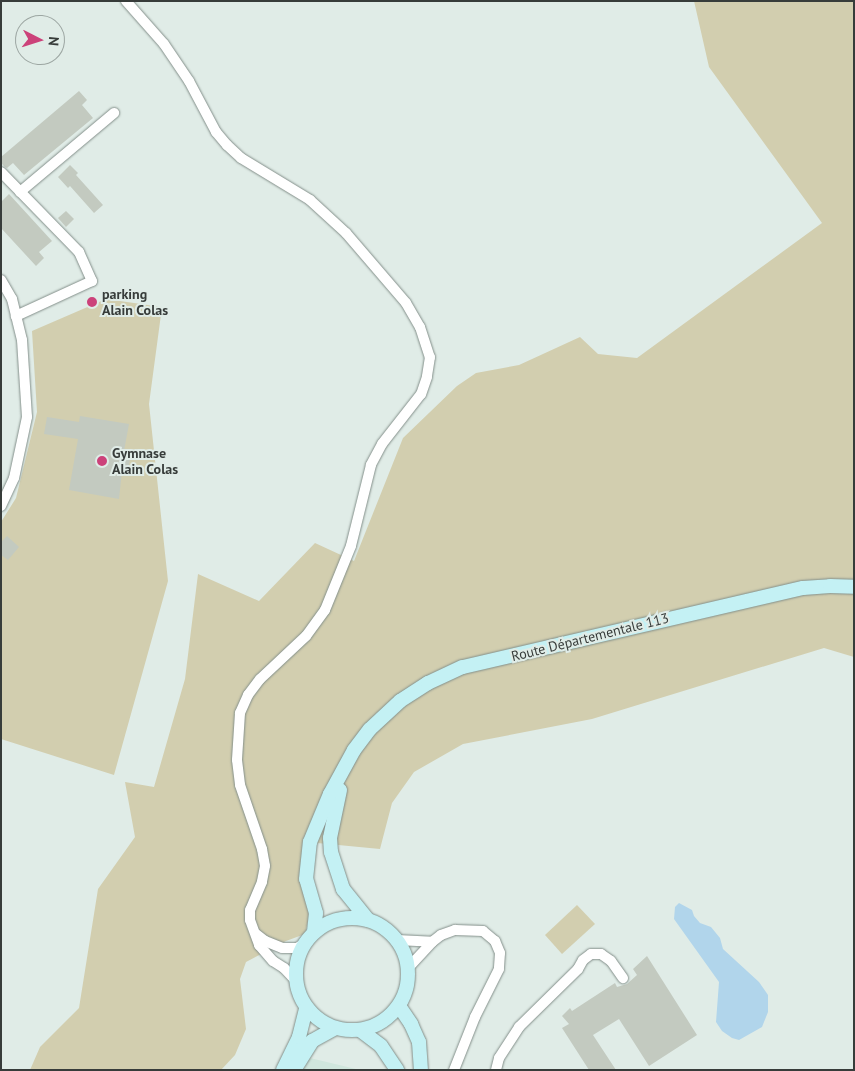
<!DOCTYPE html>
<html>
<head>
<meta charset="utf-8">
<style>
  body { margin:0 }
  #map { position:relative; width:855px; height:1071px; overflow:hidden; background:#e0ece7; font-family:"PT Sans",sans-serif }
  div>[style] { position:absolute }
  .built>* { inset:0; background:#d0e6dd }
  .green>* { inset:0; background:#d2ceaf }
  .water>* { inset:0; background:#b1d5eb }
  .building>* { inset:0; background:#c3cac0 }
  .roads { filter:drop-shadow(0 0 1px #838f8a) drop-shadow(0 0 1px #838f8a) }
  .street>* { height:10px; margin:-5px; padding:0 5px; transform-origin:5px; border-radius:5px; background:#fff }
  .secondary>* { height:14px; margin:-7px; padding:0 7px; transform-origin:7px; border-radius:7px; background:#c4f1f4 }
  .secondary>.ring { margin:-7px; padding:0; box-sizing:content-box; background:none; border:14px solid #c4f1f4; border-radius:50% }
  .dots>* { width:14px; height:14px; translate:-50% -50%; box-sizing:border-box; border:2px solid #e0ece7; border-radius:50% }
  span { translate:-50% -50%; white-space:nowrap; text-align:center; line-height:1.15; -webkit-text-stroke:4px #e0ece7; paint-order:stroke }
  .poi-label { font-size:14px; color:#373c3a; font-weight:700 }
  .left { translate:0 -50%; text-align:left }
  .street-label { font-size:14px; color:#373c3a }
  .frame { position:absolute; inset:0; border:2px solid #373c3a; pointer-events:none }
  .north { position:absolute; left:15px; top:15px; width:50px; height:50px; box-sizing:border-box; background:#e0ece7; border:1px solid #9ca6a2; border-radius:50%; rotate:95deg; font-size:14px; font-weight:700; line-height:20px; text-align:center; color:#373c3a }
  .north::after { content:''; display:block; margin:auto; width:18px; height:22px; background:#cc427a; clip-path:polygon(50% 0,100% 100%,50% 72%,0 100%) }
</style>
</head>
<body>
<div id="map">
  <div class="built">
    <i style="clip-path:polygon(310px 1058px,360px 1070px,361px 1070px,303px 1070px)"></i>
  </div>
  <div class="green">
    <i style="clip-path:polygon(694px 1px,854px 1px,854px 657px,824px 648px,592px 719px,463px 744px,414px 772px,392px 803px,380px 849px,307px 842px,310px 913px,305px 934px,286px 941px,246px 962px,240px 979px,246px 1029px,235px 1055px,221px 1070px,30px 1070px,40px 1047px,79px 1008px,98px 889px,135px 837px,125px 782px,154px 787px,185px 679px,198px 574px,259px 601px,315px 543px,354px 561px,403px 438px,457px 386px,476px 373px,519px 365px,580px 337px,598px 354px,637px 358px,822px 223px,709px 67px)"></i>
    <i style="clip-path:polygon(106px 299px,162px 307px,149px 404px,168px 581px,114px 775px,1px 739px,1px 522px,16px 498px,37px 412px,32px 331px)"></i>
    <i style="clip-path:polygon(577px 905px,595px 924px,562px 954px,545px 935px)"></i>
  </div>
  <div class="water">
    <i style="clip-path:polygon(679px 903px,692px 910px,694px 916px,700px 923px,711px 927px,720px 938px,723px 949px,759px 982px,768px 995px,768px 1012px,762px 1027px,739px 1040px,732px 1038px,722px 1031px,716px 1022px,719px 982px,674px 919px,675px 907px)"></i>
  </div>
  <div class="building">
    <i style="clip-path:polygon(79px 91px,87px 100px,82px 105px,93px 118px,24px 175px,13px 163px,7px 168px,5px 167px,1px 163px,1px 157px)"></i>
    <i style="clip-path:polygon(70px 165px,78px 173px,76px 175px,103px 205px,94px 213px,70px 186px,68px 188px,58px 177px)"></i>
    <i style="clip-path:polygon(9px 194px,52px 241px,39px 252px,44px 258px,36px 266px,1px 228px,1px 202px)"></i>
    <i style="clip-path:polygon(66px 211px,74px 219px,66px 227px,58px 218px)"></i>
    <i style="clip-path:polygon(80px 416px,129px 424px,124px 451px,131px 452px,128px 472px,122px 471px,119px 499px,69px 490px,78px 439px,44px 434px,47px 417px,79px 422px)"></i>
    <i style="clip-path:polygon(7px 536px,19px 547px,8px 560px,1px 555px,1px 542px)"></i>
    <i style="clip-path:polygon(647px 956px,697px 1035px,649px 1066px,619px 1019px,593px 1035px,616px 1070px,589px 1070px,562px 1028px,569px 1024px,562px 1016px,570px 1008px,572px 1011px,615px 983px,617px 987px,627px 984px,637px 975px,633px 969px)"></i>
  </div>
  <div class="roads">
    <div class="street">
      <i style="left:126px;top:1px;width:57px;rotate:48.5deg"></i>
      <i style="left:164px;top:44px;width:45px;rotate:56deg"></i>
      <i style="left:189px;top:81px;width:58px;rotate:62.1deg"></i>
      <i style="left:216px;top:132px;width:17px;rotate:50deg"></i>
      <i style="left:227px;top:145px;width:19px;rotate:43deg"></i>
      <i style="left:241px;top:158px;width:81px;rotate:31.3deg"></i>
      <i style="left:310px;top:200px;width:49px;rotate:42.5deg"></i>
      <i style="left:346px;top:233px;width:92px;rotate:49.4deg"></i>
      <i style="left:406px;top:303px;width:28px;rotate:60deg"></i>
      <i style="left:420px;top:327px;width:32px;rotate:72deg"></i>
      <i style="left:430px;top:357px;width:20px;rotate:99deg"></i>
      <i style="left:427px;top:377px;width:18px;rotate:109deg"></i>
      <i style="left:421px;top:394px;width:63px;rotate:128deg"></i>
      <i style="left:382px;top:444px;width:24px;rotate:118deg"></i>
      <i style="left:371px;top:465px;width:83px;rotate:103.9deg"></i>
      <i style="left:351px;top:546px;width:69px;rotate:112.1deg"></i>
      <i style="left:325px;top:610px;width:32px;rotate:126deg"></i>
      <i style="left:306px;top:636px;width:63px;rotate:136.9deg"></i>
      <i style="left:260px;top:679px;width:20px;rotate:127deg"></i>
      <i style="left:248px;top:695px;width:20px;rotate:114deg"></i>
      <i style="left:240px;top:713px;width:47px;rotate:93.7deg"></i>
      <i style="left:237px;top:760px;width:25px;rotate:83deg"></i>
      <i style="left:240px;top:785px;width:68px;rotate:71deg"></i>
      <i style="left:262px;top:849px;width:17px;rotate:80deg"></i>
      <i style="left:265px;top:866px;width:16px;rotate:101deg"></i>
      <i style="left:262px;top:882px;width:30px;rotate:113deg"></i>
      <i style="left:250px;top:910px;width:10px;rotate:90deg"></i>
      <i style="left:250px;top:920px;width:27px;rotate:70deg"></i>
      <i style="left:259px;top:945px;width:21px;rotate:49deg"></i>
      <i style="left:273px;top:961px;width:13px;rotate:32deg"></i>
      <i style="left:284px;top:968px;width:18px;rotate:47deg"></i>
      <i style="left:1px;top:172px;width:112px;rotate:45.7deg"></i>
      <i style="left:79px;top:252px;width:32px;rotate:66deg"></i>
      <i style="left:92px;top:281px;width:84px;rotate:155.3deg"></i>
      <i style="left:20px;top:192px;width:123px;rotate:-40deg"></i>
      <i style="left:1px;top:280px;width:22px;rotate:60deg"></i>
      <i style="left:12px;top:299px;width:42px;rotate:76.3deg"></i>
      <i style="left:22px;top:340px;width:77px;rotate:86.3deg"></i>
      <i style="left:27px;top:417px;width:62px;rotate:102deg"></i>
      <i style="left:14px;top:478px;width:31px;rotate:115deg"></i>
      <i style="left:256px;top:934px;width:11px;rotate:38deg"></i>
      <i style="left:265px;top:941px;width:18px;rotate:22deg"></i>
      <i style="left:282px;top:948px;width:15px"></i>
      <i style="left:297px;top:948px;width:9px;rotate:-32deg"></i>
      <i style="left:397px;top:940px;width:35px;rotate:3deg"></i>
      <i style="left:408px;top:968px;width:35px;rotate:-47deg"></i>
      <i style="left:432px;top:942px;width:11px;rotate:-38deg"></i>
      <i style="left:441px;top:935px;width:15px;rotate:-20deg"></i>
      <i style="left:455px;top:930px;width:28px;rotate:2deg"></i>
      <i style="left:483px;top:931px;width:16px;rotate:40deg"></i>
      <i style="left:495px;top:941px;width:13px;rotate:67deg"></i>
      <i style="left:500px;top:953px;width:16px;rotate:94deg"></i>
      <i style="left:499px;top:969px;width:54px;rotate:116.6deg"></i>
      <i style="left:475px;top:1017px;width:57px;rotate:111.6deg"></i>
      <i style="left:496px;top:1070px;width:12px;rotate:-76deg"></i>
      <i style="left:499px;top:1058px;width:37px;rotate:-57deg"></i>
      <i style="left:519px;top:1027px;width:83px;rotate:-44.5deg"></i>
      <i style="left:578px;top:969px;width:10px;rotate:-61deg"></i>
      <i style="left:583px;top:960px;width:10px;rotate:-37deg"></i>
      <i style="left:591px;top:954px;width:10px"></i>
      <i style="left:601px;top:954px;width:12px;rotate:35deg"></i>
      <i style="left:611px;top:961px;width:21px;rotate:55deg"></i>
    </div>
    <div class="secondary">
      <i style="left:340px;top:790px;width:49px;rotate:101.8deg"></i>
      <i style="left:330px;top:838px;width:14px;rotate:86deg"></i>
      <i style="left:331px;top:852px;width:39px;rotate:72deg"></i>
      <i style="left:343px;top:889px;width:40px;rotate:51deg"></i>
      <i class="ring" style="left:296px;top:918px;width:98px;height:98px"></i>
      <i style="left:314px;top:932px;width:19px;rotate:-84deg"></i>
      <i style="left:316px;top:913px;width:35px;rotate:-106deg"></i>
      <i style="left:306px;top:879px;width:37px;rotate:-84deg"></i>
      <i style="left:310px;top:842px;width:52px;rotate:-67.4deg"></i>
      <i style="left:330px;top:794px;width:50px;rotate:-61.4deg"></i>
      <i style="left:354px;top:750px;width:26px;rotate:-53deg"></i>
      <i style="left:370px;top:729px;width:41px;rotate:-43deg"></i>
      <i style="left:400px;top:701px;width:33px;rotate:-33deg"></i>
      <i style="left:428px;top:683px;width:38px;rotate:-25deg"></i>
      <i style="left:463px;top:667px;width:349px;rotate:-13.1deg"></i>
      <i style="left:803px;top:588px;width:27px;rotate:-4deg"></i>
      <i style="left:830px;top:586px;width:24px;rotate:2deg"></i>
      <i style="left:399px;top:1006px;width:22px;rotate:56deg"></i>
      <i style="left:411px;top:1024px;width:20px;rotate:66deg"></i>
      <i style="left:419px;top:1042px;width:28px;rotate:86deg"></i>
      <i style="left:360px;top:1030px;width:26px;rotate:37deg"></i>
      <i style="left:381px;top:1046px;width:29px;rotate:56deg"></i>
      <i style="left:283px;top:1070px;width:37px;rotate:-64deg"></i>
      <i style="left:299px;top:1037px;width:30px;rotate:-76deg"></i>
      <i style="left:294px;top:1070px;width:34px;rotate:-58deg"></i>
      <i style="left:312px;top:1041px;width:26px;rotate:-29deg"></i>
    </div>
  </div>
  <div class="dots">
    <i style="left:92px;top:302px;background:#cc427a"></i>
    <i style="left:102px;top:461px;background:#cc427a"></i>
  </div>
  <div class="poi-label">
    <span class="left" style="left:102px;top:302px">parking<br>Alain Colas</span>
    <span class="left" style="left:112px;top:461px">Gymnase<br>Alain Colas</span>
  </div>
  <div class="street-label">
    <span style="left:590px;top:637px;rotate:-14deg">Route Départementale 113</span>
  </div>
  <div class="frame"></div>
  <div class="north">N</div>
</div>
</body>
</html>
